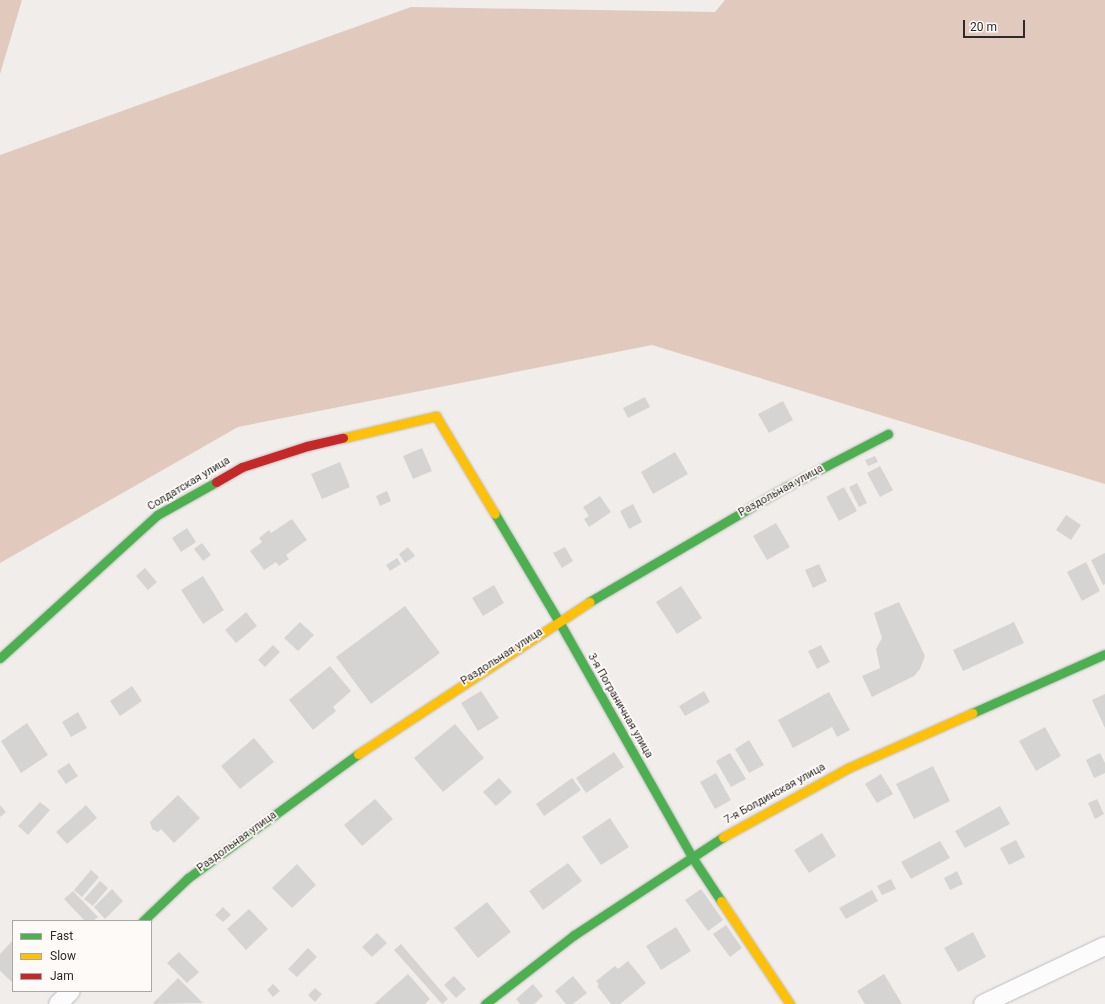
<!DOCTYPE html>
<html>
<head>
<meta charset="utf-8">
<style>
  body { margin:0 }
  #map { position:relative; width:1105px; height:1004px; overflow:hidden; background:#f0edeb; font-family:Roboto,sans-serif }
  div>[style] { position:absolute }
  .forest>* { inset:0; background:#e2c9be }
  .building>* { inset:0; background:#d6d4d2 }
  .roads { filter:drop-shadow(0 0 1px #bebcba) drop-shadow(0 0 1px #bebcba) }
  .street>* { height:18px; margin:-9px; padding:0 9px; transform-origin:9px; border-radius:9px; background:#fdfcfc }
  .fast>* { height:9px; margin:-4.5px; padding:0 4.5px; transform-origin:4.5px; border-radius:4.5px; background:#4caf50 }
  .slow>* { height:9px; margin:-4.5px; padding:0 4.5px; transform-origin:4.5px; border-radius:4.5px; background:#ffc107 }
  .jam>* { height:9px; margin:-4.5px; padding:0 4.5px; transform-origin:4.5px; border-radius:4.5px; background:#c62828 }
  span { translate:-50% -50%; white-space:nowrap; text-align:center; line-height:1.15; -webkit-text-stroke:3.5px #fefaf7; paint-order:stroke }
  .street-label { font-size:11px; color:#2d2a29 }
  .legend { position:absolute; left:12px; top:920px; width:140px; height:72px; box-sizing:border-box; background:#fefaf7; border:1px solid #aaa7a5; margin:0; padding:5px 7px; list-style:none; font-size:12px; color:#2d2a29 }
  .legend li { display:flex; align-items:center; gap:8px; height:20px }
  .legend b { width:20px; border:1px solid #aaa7a5 }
  .scale { position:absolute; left:963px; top:20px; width:62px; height:18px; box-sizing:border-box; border:2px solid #2d2a29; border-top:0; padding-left:5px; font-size:12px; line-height:14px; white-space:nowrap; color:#2d2a29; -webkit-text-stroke:3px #fefaf7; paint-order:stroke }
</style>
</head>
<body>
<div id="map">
  <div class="forest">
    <i style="clip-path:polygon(0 0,22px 0,0 74px)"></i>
    <i style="clip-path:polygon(725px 0,1105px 0,1105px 484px,652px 345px,238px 427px,0 563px,0 155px,411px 7px,715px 12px)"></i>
  </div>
  <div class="building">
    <i style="clip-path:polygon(645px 397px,650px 407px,628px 418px,623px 408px)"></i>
    <i style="clip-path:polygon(783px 401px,793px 420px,769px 433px,758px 414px)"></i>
    <i style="clip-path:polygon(422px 448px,432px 471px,413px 479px,403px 456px)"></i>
    <i style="clip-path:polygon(675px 452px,688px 474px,653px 494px,641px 472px)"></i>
    <i style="clip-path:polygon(875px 456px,878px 462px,868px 466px,865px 460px)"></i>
    <i style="clip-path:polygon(340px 462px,350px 487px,322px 499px,311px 474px)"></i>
    <i style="clip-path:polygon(880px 466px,893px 490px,880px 497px,867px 473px)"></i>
    <i style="clip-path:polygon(857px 483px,867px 503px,859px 507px,849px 487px)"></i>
    <i style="clip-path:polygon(844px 487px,857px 511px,839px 521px,826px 497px)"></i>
    <i style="clip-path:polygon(387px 491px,391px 501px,380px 506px,376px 496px)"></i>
    <i style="clip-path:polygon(600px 496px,611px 512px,589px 527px,584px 519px,589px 516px,583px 507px)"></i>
    <i style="clip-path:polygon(633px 504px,642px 522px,629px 529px,620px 511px)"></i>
    <i style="clip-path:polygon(1066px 515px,1081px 525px,1071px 540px,1056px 530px)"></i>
    <i style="clip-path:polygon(292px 519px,307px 540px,286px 555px,289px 559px,279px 566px,276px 562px,264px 570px,250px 551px,262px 542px,259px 538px,269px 530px,271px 533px)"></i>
    <i style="clip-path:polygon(776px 523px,790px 547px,767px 560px,753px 536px)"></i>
    <i style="clip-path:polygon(187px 528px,196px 542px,181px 552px,172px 538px)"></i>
    <i style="clip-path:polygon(202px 543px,211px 555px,203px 561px,194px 549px)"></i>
    <i style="clip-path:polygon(408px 547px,415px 556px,405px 563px,399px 554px)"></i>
    <i style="clip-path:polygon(565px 547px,573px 561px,562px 568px,553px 553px)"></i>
    <i style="clip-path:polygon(1105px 553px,1105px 584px,1103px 585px,1091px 560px)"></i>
    <i style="clip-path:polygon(397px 558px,401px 564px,390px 571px,386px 565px)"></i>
    <i style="clip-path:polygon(1086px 562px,1100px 591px,1082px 601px,1067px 572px)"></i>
    <i style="clip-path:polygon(819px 564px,827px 581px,813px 588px,805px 570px)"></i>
    <i style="clip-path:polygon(145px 568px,157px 582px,148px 590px,136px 576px)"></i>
    <i style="clip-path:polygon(203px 576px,224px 610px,203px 624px,181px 590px)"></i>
    <i style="clip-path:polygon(494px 585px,504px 603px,483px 616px,472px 598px)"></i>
    <i style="clip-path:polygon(681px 586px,702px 618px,677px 634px,656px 602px)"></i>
    <i style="clip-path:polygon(899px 602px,925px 656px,920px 669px,914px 676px,872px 697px,862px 676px,880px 668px,876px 649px,882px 638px,874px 613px)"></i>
    <i style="clip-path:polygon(405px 606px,440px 653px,371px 704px,336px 657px)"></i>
    <i style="clip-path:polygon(246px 612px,257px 626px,236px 643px,225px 630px)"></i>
    <i style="clip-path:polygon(300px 622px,314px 635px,298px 651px,284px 638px)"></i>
    <i style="clip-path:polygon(1014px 622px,1024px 643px,963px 671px,953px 650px)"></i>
    <i style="clip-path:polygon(273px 645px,280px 652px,265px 667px,258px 660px)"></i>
    <i style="clip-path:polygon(821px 645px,830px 662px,817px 669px,808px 651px)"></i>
    <i style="clip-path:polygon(330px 666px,351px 691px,333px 707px,336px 711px,313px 730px,289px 700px)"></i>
    <i style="clip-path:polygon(132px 686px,142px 701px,120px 716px,110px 701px)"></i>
    <i style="clip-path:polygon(481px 691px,499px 718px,478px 731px,461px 703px)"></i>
    <i style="clip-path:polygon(704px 691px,710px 702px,685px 716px,679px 706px)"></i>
    <i style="clip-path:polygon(829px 692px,850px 730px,837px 737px,832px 727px,793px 748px,778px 720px)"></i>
    <i style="clip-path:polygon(1105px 694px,1105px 728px,1092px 700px)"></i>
    <i style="clip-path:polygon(78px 712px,87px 728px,71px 737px,62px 722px)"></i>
    <i style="clip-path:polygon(27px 723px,48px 755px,21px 773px,1px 741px)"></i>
    <i style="clip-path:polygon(455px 724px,484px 758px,443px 792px,414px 758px)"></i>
    <i style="clip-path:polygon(1045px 727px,1061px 756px,1036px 771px,1019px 741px)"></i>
    <i style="clip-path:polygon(254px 738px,274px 762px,240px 789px,221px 766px)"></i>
    <i style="clip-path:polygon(749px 740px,764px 765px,749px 773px,735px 749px)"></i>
    <i style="clip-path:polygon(614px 752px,624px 767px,586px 793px,576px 778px)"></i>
    <i style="clip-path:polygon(730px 753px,746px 779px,731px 787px,716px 761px)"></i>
    <i style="clip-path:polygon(1100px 753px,1105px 763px,1105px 773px,1094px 778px,1086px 760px)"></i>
    <i style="clip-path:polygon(69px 763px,78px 776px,66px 784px,57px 771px)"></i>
    <i style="clip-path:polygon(933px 766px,950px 801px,914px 819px,896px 784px)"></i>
    <i style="clip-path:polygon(716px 773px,731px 800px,715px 809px,700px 782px)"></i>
    <i style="clip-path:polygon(881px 774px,893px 794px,877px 803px,865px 784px)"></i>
    <i style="clip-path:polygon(499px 778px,512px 792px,496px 806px,483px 792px)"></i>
    <i style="clip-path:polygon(572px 778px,581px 790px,544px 816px,536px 804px)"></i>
    <i style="clip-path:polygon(178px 795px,200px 818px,174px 843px,161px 829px,158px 832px,152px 829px,150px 822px)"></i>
    <i style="clip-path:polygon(375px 799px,393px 819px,362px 846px,344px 825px)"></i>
    <i style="clip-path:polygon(1097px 799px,1104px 814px,1095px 819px,1088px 803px)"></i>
    <i style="clip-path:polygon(40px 802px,50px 810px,28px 835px,18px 826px)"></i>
    <i style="clip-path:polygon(0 805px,6px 812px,0 817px)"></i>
    <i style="clip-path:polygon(86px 805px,97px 818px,67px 844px,56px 832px)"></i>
    <i style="clip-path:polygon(1000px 806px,1010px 824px,965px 848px,955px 831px)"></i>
    <i style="clip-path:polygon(610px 818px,629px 847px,601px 865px,582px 837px)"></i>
    <i style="clip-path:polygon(822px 833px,836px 856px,809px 873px,794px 850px)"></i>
    <i style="clip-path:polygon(1016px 840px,1025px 857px,1009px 865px,1000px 848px)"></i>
    <i style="clip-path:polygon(940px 841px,950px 858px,911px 879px,901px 862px)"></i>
    <i style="clip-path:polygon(568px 863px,582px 881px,543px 910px,529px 891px)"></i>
    <i style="clip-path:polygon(297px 864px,316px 885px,292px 908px,272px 888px)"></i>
    <i style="clip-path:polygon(91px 870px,99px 877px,82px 897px,74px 890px)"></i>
    <i style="clip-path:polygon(957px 871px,963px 884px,950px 890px,944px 878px)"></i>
    <i style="clip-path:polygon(891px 879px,896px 889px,882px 895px,877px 886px)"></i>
    <i style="clip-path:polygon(100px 881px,108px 888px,93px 906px,84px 899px)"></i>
    <i style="clip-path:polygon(112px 889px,123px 901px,105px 919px,94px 907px)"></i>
    <i style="clip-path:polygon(701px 889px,723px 920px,708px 931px,685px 900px)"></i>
    <i style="clip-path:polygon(872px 890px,878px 901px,846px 919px,839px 908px)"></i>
    <i style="clip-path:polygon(73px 891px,98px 917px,93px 921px,85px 921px,64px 899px)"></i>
    <i style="clip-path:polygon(487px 902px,511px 932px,478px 958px,454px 928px)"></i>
    <i style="clip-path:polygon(223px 907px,231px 915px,223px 922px,215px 915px)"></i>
    <i style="clip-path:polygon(249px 909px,268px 929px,246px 950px,227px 929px)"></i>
    <i style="clip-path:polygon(726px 925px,742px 948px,730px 957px,713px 934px)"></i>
    <i style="clip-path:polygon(676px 927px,691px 951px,661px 970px,646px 946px)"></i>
    <i style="clip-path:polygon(973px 932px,986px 957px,958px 972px,944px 948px)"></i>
    <i style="clip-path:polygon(377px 933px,387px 943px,372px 957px,362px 947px)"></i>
    <i style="clip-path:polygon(13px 940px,13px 983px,0 971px,0 954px)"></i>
    <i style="clip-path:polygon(401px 944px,448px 999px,442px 1004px,394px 950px)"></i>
    <i style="clip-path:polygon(308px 948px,317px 957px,297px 977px,288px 969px)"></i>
    <i style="clip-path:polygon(179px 952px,199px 972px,187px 983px,167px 963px)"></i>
    <i style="clip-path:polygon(628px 961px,646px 983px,620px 1004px,611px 1004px,597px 986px,599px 984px,596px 981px,615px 966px,618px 969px)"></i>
    <i style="clip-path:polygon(408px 974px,430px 999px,425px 1004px,374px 1004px)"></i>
    <i style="clip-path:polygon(884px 974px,902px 1004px,865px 1004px,857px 991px)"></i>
    <i style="clip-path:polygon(454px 976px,466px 989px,456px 998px,444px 985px)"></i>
    <i style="clip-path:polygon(573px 976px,587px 993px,573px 1004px,566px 1004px,555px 991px)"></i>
    <i style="clip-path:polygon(178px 978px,203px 1003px,154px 1004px,153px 1003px)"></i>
    <i style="clip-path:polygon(273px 984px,280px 991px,273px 997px,267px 990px)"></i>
    <i style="clip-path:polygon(533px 984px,543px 996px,534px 1004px,520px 1004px,516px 999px)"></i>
    <i style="clip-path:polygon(315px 988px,322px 994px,315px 1002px,308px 995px)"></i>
  </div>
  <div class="roads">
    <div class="street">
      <i style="left:58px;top:1004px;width:18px;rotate:-45deg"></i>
      <i style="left:983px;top:1004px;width:135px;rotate:-25.4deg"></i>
    </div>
    <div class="fast">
      <i style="left:495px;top:514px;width:123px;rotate:59.3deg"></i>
      <i style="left:558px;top:620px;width:272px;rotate:60.5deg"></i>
      <i style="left:692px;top:857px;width:53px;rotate:56.6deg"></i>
      <i style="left:589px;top:602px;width:228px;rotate:-30.3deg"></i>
      <i style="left:786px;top:487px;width:115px;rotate:-27.5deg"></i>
      <i style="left:0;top:658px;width:212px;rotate:-42.3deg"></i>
      <i style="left:157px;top:515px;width:68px;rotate:-29.2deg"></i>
      <i style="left:972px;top:713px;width:145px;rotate:-23.9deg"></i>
      <i style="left:143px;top:921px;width:62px;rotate:-43.7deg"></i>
      <i style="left:188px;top:878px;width:210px;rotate:-36.1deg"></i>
      <i style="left:485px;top:1004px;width:113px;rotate:-37.8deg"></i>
      <i style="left:574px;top:935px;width:178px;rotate:-33.3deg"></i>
    </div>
    <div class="slow">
      <i style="left:343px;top:438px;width:96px;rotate:-13.3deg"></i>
      <i style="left:436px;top:416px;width:114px;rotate:59deg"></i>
      <i style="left:358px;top:754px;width:277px;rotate:-33.3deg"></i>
      <i style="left:723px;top:837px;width:143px;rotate:-28.9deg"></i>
      <i style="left:848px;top:768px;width:136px;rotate:-23.9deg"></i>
      <i style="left:721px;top:901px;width:124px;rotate:56.2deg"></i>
    </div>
    <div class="jam">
      <i style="left:216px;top:482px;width:30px;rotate:-30deg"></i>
      <i style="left:242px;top:467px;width:68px;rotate:-17.9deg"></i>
      <i style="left:307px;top:446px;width:37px;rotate:-13deg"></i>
    </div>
  </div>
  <div class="street-label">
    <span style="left:189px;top:484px;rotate:-31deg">Солдатская улица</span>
    <span style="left:781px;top:491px;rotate:-29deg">Раздольная улица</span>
    <span style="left:502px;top:657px;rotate:-33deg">Раздольная улица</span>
    <span style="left:620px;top:706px;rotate:60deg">3-я Пограничная улица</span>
    <span style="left:775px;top:794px;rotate:-29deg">7-я Болдинская улица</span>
    <span style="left:237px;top:842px;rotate:-36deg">Раздольная улица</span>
  </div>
  <ul class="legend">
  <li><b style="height:5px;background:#4caf50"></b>Fast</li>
  <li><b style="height:5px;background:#ffc107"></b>Slow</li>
  <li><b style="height:5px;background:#c62828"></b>Jam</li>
  </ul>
  <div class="scale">20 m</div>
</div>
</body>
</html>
